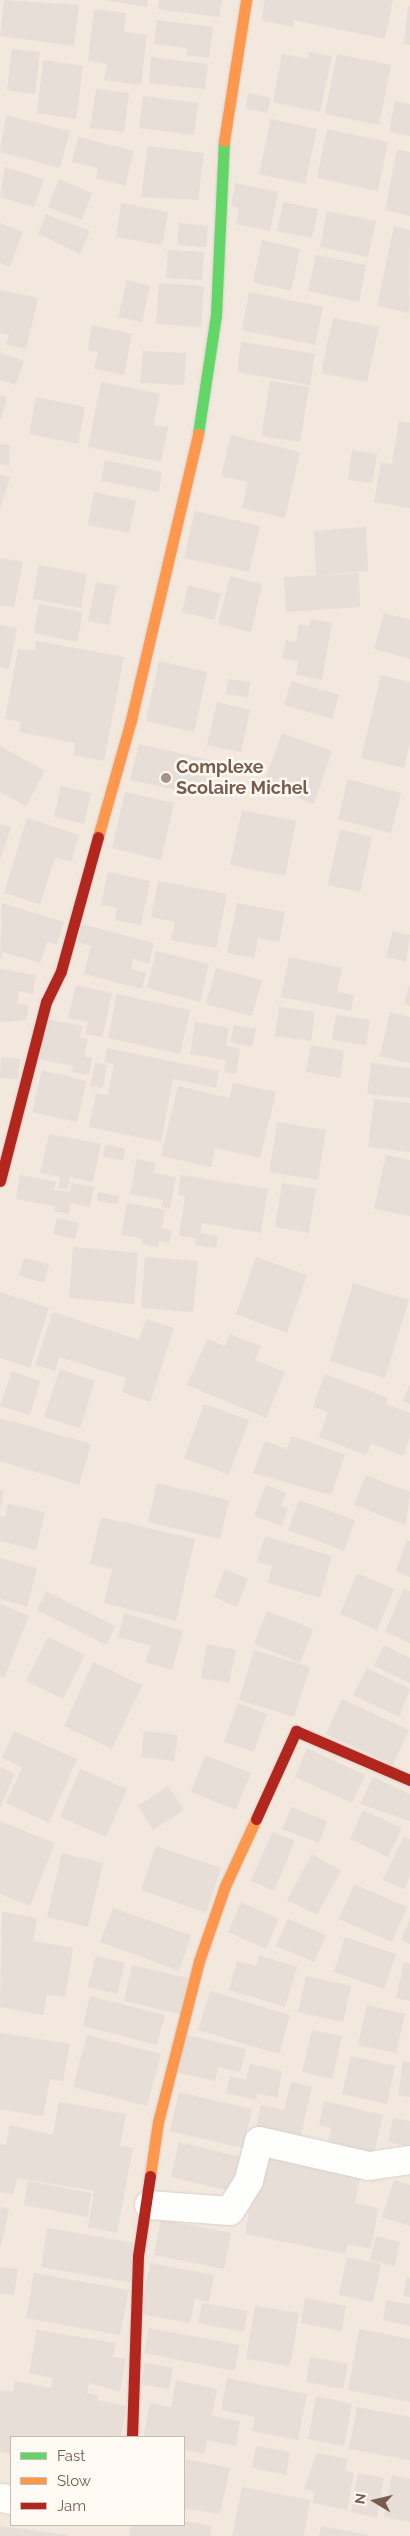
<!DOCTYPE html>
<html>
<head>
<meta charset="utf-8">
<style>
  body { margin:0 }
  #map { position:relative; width:410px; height:2536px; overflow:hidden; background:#f9f5f0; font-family:Raleway,sans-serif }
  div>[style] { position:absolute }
  .residential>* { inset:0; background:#f2e8de }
  .building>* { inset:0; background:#e6ded7 }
  .roads { filter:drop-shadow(0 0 1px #d7d1cb) drop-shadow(0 0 1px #d7d1cb) }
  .street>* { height:28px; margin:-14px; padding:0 14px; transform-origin:14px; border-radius:14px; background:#fefefd }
  .fast>* { height:11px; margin:-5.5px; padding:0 5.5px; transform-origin:5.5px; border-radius:5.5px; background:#63d668 }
  .slow>* { height:11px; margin:-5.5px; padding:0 5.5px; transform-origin:5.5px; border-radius:5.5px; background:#ff974d }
  .jam>* { height:11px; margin:-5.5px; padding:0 5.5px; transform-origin:5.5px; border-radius:5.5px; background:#b3261e }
  .dots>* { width:14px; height:14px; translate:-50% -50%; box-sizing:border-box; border:2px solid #fffaf3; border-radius:50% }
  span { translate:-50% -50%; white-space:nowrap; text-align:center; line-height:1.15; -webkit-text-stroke:5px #fffaf3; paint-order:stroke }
  .poi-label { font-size:18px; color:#7a5c4d; font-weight:700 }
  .left { translate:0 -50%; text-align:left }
  .legend { position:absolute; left:10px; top:2436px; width:175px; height:90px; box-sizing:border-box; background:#fffaf3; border:1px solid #cabbb1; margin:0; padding:6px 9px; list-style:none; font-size:15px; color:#7a5c4d }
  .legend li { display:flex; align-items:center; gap:10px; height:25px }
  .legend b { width:25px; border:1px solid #cabbb1 }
  .north { position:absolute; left:350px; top:2476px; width:50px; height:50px; -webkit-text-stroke:4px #fffaf3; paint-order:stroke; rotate:279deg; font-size:14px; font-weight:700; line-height:20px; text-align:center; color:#7a5c4d }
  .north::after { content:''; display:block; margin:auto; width:18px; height:22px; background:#7a5c4d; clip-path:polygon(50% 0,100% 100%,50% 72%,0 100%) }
</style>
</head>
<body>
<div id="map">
  <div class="residential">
    <i style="clip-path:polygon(evenodd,0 0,410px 0,410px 2536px,0 2536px,0 0,11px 2437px,184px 2437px,184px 2525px,11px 2525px,11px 2437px)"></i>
  </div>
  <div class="building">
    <i style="clip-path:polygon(4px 0,79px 5px,74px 46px,0 36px)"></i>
    <i style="clip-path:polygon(102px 0,148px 0,147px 7px)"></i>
    <i style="clip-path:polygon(159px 0,222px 0,219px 17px,158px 9px)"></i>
    <i style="clip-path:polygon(265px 0,393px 0,385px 39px,294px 20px,293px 27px,261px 20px)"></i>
    <i style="clip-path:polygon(408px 6px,410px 6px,410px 45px,404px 44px)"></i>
    <i style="clip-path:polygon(94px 9px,126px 13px,124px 32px,147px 35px,141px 85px,104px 80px,107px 64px,88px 61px)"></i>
    <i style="clip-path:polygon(157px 20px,213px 27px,209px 58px,187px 55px,187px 48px,154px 44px)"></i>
    <i style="clip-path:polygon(12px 49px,40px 52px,35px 94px,7px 90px)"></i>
    <i style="clip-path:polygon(309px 52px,332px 56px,320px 112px,273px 102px,282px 54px,308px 59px)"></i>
    <i style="clip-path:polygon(337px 54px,391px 65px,379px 125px,325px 114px)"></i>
    <i style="clip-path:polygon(151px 57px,208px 64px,205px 89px,149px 83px)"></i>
    <i style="clip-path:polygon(43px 60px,83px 66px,76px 119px,37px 113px)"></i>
    <i style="clip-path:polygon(96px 89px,129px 93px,124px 132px,90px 128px)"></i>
    <i style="clip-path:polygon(248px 93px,271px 98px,267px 113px,245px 108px)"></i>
    <i style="clip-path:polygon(143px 96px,198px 103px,194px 135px,139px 128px)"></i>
    <i style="clip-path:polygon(395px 101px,410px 104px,410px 136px,389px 132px)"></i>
    <i style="clip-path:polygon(6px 115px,70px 131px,60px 168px,0 152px)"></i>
    <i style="clip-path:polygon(271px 119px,317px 129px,305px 184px,259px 174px)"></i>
    <i style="clip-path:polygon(327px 129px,388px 142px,378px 191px,317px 178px)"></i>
    <i style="clip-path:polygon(78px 137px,134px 151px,125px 186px,96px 178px,98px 168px,72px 162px)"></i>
    <i style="clip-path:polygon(148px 146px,204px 153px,198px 200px,141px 197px)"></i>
    <i style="clip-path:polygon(397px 149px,410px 152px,410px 216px,385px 210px)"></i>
    <i style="clip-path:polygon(5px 167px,44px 179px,34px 207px,0 197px)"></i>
    <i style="clip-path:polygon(59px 179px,92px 193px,82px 220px,48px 207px)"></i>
    <i style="clip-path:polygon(235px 183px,278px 192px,270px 231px,236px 224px,239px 208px,231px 206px)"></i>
    <i style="clip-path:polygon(283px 202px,318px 209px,312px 238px,277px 231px)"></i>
    <i style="clip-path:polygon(121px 203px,168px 212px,162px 245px,116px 237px)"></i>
    <i style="clip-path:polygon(327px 211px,376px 221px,368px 257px,320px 247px)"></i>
    <i style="clip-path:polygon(46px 214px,90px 231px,80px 254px,38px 234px)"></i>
    <i style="clip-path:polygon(0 223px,23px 232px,10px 267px,0 263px)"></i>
    <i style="clip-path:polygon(179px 223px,208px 226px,206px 247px,177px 245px)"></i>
    <i style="clip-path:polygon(394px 226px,410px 230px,409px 313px,377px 306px)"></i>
    <i style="clip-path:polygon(262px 240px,300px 249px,291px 291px,253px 282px)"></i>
    <i style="clip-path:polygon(168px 250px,204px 252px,202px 280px,166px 278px)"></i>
    <i style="clip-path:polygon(316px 255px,366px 265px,359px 302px,308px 291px)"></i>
    <i style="clip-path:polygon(127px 280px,150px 286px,142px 322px,118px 317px)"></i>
    <i style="clip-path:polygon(159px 283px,204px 286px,201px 327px,156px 324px)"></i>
    <i style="clip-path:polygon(0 290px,38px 298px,26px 349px,6px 345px,9px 335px,0 333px)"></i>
    <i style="clip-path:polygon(249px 292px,323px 307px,315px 345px,242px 330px)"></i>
    <i style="clip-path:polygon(333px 318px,379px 327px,367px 382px,321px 373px)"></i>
    <i style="clip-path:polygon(92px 325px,132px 334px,124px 375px,94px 369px,98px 352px,88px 350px)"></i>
    <i style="clip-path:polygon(241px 342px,315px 354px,310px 385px,237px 372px)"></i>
    <i style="clip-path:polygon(143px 351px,186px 353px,184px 385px,140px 383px)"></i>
    <i style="clip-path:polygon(0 353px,24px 361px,16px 385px,0 380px)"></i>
    <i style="clip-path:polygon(270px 381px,309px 387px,300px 442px,261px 436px)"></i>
    <i style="clip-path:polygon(101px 382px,160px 394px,153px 425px,168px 427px,161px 462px,88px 447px)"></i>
    <i style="clip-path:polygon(0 395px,7px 397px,1px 419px,0 419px)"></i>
    <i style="clip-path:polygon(36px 397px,85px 407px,78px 444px,29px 434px)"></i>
    <i style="clip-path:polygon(399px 421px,410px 423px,410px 508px,374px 502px,381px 463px,392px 464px)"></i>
    <i style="clip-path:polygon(231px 435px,300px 452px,285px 518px,242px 508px,248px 482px,221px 476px)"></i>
    <i style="clip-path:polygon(0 444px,10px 445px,9px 465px,0 464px)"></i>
    <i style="clip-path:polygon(352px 450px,377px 454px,372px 483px,348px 480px)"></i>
    <i style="clip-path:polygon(105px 460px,162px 472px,159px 492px,101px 481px)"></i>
    <i style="clip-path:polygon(0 474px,10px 477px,0 509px)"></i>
    <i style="clip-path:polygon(94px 492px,136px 501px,129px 533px,88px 525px)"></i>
    <i style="clip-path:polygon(195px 511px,260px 526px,249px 572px,184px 558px)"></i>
    <i style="clip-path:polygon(366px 527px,368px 571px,316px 575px,314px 531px)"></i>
    <i style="clip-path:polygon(0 558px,23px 562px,14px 607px,0 605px)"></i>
    <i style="clip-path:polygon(39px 565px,87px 574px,81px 608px,33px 599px)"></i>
    <i style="clip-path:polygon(359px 573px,360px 607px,286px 612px,284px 577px)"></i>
    <i style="clip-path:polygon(230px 576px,262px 584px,251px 632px,218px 624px)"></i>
    <i style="clip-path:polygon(96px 582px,117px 586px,109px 625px,88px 621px)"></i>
    <i style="clip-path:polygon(188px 585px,221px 594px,214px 620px,182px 612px)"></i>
    <i style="clip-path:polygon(39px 604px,83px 612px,77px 642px,34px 633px)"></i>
    <i style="clip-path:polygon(384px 613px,410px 620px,410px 659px,374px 649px)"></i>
    <i style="clip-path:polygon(311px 619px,332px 623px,322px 680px,296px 675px,298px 661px,282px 658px,286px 640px,296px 642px,299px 624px,309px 626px)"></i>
    <i style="clip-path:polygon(0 625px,17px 628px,9px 669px,0 667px)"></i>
    <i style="clip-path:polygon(36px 641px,124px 657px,104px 761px,73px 755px,75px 743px,19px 732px,21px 722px,5px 719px,18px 649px,35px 651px)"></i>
    <i style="clip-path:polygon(159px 661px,207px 672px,194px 732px,146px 721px)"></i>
    <i style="clip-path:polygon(381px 675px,410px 682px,410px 743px,404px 768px,361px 758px)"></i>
    <i style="clip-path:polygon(228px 679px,250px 682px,248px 697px,226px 694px)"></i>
    <i style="clip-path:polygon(291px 681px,339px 695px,332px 719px,284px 705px)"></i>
    <i style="clip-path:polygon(217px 702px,250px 710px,241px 752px,207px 745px)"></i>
    <i style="clip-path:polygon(282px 733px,332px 751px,314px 804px,263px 785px)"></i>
    <i style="clip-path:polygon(139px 744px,213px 761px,205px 796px,130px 780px)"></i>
    <i style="clip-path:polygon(0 746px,45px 771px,26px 806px,0 792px)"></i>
    <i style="clip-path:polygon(348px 779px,401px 793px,391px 833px,338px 819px)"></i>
    <i style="clip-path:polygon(61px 786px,91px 793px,84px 824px,54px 817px)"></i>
    <i style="clip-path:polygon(125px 792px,174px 803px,161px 860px,112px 848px)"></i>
    <i style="clip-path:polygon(242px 810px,296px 821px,285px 876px,230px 865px)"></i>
    <i style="clip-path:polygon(27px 818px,79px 835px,71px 862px,55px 857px,40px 905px,4px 893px)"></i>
    <i style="clip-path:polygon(0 824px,11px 827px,0 860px)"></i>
    <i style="clip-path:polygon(340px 829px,372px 837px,360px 892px,328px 885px)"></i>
    <i style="clip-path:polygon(108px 872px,150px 881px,141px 925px,115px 920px,117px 908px,101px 905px)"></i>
    <i style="clip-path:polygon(158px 881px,227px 894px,216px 948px,171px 940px,175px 922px,151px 917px)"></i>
    <i style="clip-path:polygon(2px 903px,64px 922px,57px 945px,47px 942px,40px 963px,3px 952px,0 961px)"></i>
    <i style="clip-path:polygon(237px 903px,285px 912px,279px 942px,258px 938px,254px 958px,227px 953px)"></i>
    <i style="clip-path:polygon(82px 924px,154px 943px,149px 964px,133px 959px,131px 969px,146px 973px,142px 989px,84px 974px,91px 946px,77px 942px)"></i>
    <i style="clip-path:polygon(393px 931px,410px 935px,406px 962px,386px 957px)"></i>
    <i style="clip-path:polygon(156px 951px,209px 964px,200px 1002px,147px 988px)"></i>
    <i style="clip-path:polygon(289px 957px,342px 968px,337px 992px,354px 995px,351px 1011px,281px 997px)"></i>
    <i style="clip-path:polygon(216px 968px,262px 980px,252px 1016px,206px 1004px)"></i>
    <i style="clip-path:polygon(0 969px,36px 975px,33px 994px,19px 991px,17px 1003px,29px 1005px,26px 1020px,0 1022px)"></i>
    <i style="clip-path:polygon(76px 985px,112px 993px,102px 1037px,85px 1034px,88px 1022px,68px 1018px)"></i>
    <i style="clip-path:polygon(409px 986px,410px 986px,410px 1006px,404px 1004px)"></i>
    <i style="clip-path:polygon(117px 994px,190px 1010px,180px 1054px,108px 1038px)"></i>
    <i style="clip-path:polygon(279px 1007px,315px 1012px,311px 1041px,275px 1036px)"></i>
    <i style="clip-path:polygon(390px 1012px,410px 1017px,410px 1063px,380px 1056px)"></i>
    <i style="clip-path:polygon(336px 1015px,370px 1020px,366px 1045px,332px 1040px)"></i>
    <i style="clip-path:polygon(46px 1019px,83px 1026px,80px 1037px,88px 1039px,84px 1056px,92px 1058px,89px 1075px,72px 1072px,73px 1066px,38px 1059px)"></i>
    <i style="clip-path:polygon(195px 1022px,229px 1028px,226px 1046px,240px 1048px,236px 1074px,224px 1072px,226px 1060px,190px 1054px)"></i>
    <i style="clip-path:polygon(234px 1025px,256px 1029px,252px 1047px,230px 1042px)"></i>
    <i style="clip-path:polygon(311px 1045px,344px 1051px,340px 1078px,306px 1072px)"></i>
    <i style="clip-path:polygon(107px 1048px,219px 1071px,216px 1088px,173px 1079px,161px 1142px,89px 1127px,96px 1093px,108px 1095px,114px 1064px,104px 1062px)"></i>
    <i style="clip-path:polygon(1px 1057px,20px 1059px,18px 1079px,0 1078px)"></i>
    <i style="clip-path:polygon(95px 1063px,107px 1065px,103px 1088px,90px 1086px)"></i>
    <i style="clip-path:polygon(371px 1063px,410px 1068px,410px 1098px,367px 1094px)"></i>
    <i style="clip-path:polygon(42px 1070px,87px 1081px,77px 1122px,32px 1112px)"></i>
    <i style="clip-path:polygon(233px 1083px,276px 1092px,260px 1158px,215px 1148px,211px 1167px,161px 1156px,178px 1086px,229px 1098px)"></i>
    <i style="clip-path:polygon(374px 1099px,410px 1103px,410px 1152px,368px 1147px)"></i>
    <i style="clip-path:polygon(277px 1122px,326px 1130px,318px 1180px,269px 1172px)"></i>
    <i style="clip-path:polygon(49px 1134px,101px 1144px,93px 1182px,70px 1177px,68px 1189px,59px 1188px,60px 1177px,40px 1173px)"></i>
    <i style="clip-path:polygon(105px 1145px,125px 1148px,123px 1160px,103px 1157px)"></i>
    <i style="clip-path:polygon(386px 1155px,410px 1160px,410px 1216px,374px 1209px)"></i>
    <i style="clip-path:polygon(137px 1159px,156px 1163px,154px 1173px,176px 1177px,170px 1209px,161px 1207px,163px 1200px,130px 1194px)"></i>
    <i style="clip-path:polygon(20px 1175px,56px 1182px,54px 1190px,70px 1192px,71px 1183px,94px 1187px,90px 1207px,71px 1203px,69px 1214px,54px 1211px,55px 1206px,16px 1199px)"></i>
    <i style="clip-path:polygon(181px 1175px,268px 1189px,261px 1233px,202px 1223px,200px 1233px,218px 1236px,216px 1248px,195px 1245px,196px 1238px,179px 1236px,185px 1196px,178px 1195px)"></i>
    <i style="clip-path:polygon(282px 1183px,316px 1189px,309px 1233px,275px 1227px)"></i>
    <i style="clip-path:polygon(98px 1192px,119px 1196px,118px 1204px,97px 1201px)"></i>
    <i style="clip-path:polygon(127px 1203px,165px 1210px,162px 1228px,172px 1230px,169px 1243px,159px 1241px,158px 1247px,141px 1244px,142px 1238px,121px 1235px)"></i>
    <i style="clip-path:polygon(57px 1218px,79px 1223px,75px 1239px,53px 1234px)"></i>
    <i style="clip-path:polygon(73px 1247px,138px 1253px,134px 1304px,69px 1298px)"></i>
    <i style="clip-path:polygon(145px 1257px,198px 1261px,193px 1312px,141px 1308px)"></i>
    <i style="clip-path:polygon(256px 1257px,307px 1275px,287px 1333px,236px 1314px)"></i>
    <i style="clip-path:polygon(24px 1258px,49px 1264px,44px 1283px,19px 1276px)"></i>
    <i style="clip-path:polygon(353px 1283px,409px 1300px,385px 1378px,330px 1361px)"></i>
    <i style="clip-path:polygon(0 1292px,49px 1308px,30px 1368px,0 1358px)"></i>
    <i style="clip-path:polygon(53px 1312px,139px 1340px,146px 1319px,174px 1328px,150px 1402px,122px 1392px,126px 1378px,59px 1357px,55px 1371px,35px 1365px)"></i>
    <i style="clip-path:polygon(230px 1334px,261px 1346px,255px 1360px,285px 1372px,266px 1418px,187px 1385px,207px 1339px,225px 1346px)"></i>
    <i style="clip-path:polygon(60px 1369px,95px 1381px,80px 1428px,44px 1417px)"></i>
    <i style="clip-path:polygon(12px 1371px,40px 1381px,30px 1415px,0 1406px)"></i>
    <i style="clip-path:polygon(325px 1374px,388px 1398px,386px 1404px,410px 1413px,410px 1437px,403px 1456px,371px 1443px,366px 1455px,319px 1437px,328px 1412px,313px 1407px)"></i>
    <i style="clip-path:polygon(410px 1384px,410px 1404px,403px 1401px)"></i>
    <i style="clip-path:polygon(204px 1404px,249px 1420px,229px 1475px,184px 1458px)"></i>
    <i style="clip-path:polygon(0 1418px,91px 1444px,79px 1485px,0 1461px)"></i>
    <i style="clip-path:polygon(292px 1436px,345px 1455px,331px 1495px,253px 1473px,265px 1441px,287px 1449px)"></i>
    <i style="clip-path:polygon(366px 1475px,410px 1492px,406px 1525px,354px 1505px)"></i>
    <i style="clip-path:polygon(157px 1483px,229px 1500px,220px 1539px,148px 1522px)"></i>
    <i style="clip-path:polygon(266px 1485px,286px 1493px,281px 1506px,288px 1508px,282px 1526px,254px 1516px)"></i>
    <i style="clip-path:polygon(0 1489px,4px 1490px,1px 1506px,0 1506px)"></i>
    <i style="clip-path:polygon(299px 1500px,355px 1520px,344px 1551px,288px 1530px)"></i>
    <i style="clip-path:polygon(8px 1504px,45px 1512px,36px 1550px,0 1541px,0 1516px,5px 1517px)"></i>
    <i style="clip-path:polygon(101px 1517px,195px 1539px,176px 1621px,104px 1603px,112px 1569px,90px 1564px)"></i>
    <i style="clip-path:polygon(265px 1536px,332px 1556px,320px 1598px,268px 1583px,272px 1566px,257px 1562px)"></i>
    <i style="clip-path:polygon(407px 1540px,410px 1541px,410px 1577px,396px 1571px)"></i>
    <i style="clip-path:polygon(0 1558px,37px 1568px,27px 1607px,0 1599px)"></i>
    <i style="clip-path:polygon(225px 1569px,248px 1579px,237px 1607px,214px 1597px)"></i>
    <i style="clip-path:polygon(357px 1573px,394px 1589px,377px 1630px,340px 1614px)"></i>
    <i style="clip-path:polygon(404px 1588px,410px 1591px,410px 1643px,385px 1632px)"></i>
    <i style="clip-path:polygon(46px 1591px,115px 1626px,106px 1645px,37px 1610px)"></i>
    <i style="clip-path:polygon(0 1604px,29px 1616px,4px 1678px,0 1676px)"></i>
    <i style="clip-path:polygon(267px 1611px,313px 1629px,300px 1663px,254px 1644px)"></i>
    <i style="clip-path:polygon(124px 1613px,183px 1631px,172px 1670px,145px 1662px,151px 1646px,118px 1637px)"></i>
    <i style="clip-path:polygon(48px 1637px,85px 1655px,63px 1699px,26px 1681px)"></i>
    <i style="clip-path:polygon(207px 1644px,236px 1650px,229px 1683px,201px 1678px)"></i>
    <i style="clip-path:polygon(384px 1645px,410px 1658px,410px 1683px,374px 1666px)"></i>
    <i style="clip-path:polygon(254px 1650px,310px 1667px,294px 1717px,239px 1700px)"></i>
    <i style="clip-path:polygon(93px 1662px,142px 1685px,112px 1749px,64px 1726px)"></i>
    <i style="clip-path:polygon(367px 1668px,410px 1689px,399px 1717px,353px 1695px)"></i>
    <i style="clip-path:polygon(342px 1699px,409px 1730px,393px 1765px,326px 1734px)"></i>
    <i style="clip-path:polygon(238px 1703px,267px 1714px,254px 1752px,224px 1742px)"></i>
    <i style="clip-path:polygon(14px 1731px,77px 1759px,49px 1823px,6px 1803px,22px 1767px,2px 1758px)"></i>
    <i style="clip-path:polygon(144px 1731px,178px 1735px,174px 1761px,141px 1757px)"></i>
    <i style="clip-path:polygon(307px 1748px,365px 1775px,352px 1803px,295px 1777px)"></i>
    <i style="clip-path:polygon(205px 1755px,251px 1773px,236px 1810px,191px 1792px)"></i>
    <i style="clip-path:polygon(0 1767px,15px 1774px,0 1808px)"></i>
    <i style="clip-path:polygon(80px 1769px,127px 1789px,106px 1837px,60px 1817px)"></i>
    <i style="clip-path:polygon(373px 1777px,410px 1794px,410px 1821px,360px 1804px)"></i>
    <i style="clip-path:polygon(168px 1786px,184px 1810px,153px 1830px,138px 1806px)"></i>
    <i style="clip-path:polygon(291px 1807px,327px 1821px,319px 1843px,282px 1829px)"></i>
    <i style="clip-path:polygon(363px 1810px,402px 1828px,388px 1857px,350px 1839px)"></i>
    <i style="clip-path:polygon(0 1821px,55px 1843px,30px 1906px,0 1894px)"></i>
    <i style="clip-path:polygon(272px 1832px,295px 1841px,274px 1891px,251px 1881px)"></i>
    <i style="clip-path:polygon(404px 1836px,410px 1839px,410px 1876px,404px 1889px,383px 1880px)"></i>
    <i style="clip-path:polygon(156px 1846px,221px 1868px,206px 1913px,141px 1890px)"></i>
    <i style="clip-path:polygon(62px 1853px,103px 1863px,88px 1927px,47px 1917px)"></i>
    <i style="clip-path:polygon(312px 1854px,341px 1871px,317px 1915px,287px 1900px)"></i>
    <i style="clip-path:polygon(354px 1884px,407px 1907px,392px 1942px,339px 1919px)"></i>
    <i style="clip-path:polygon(241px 1902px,279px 1919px,266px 1949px,228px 1932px)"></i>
    <i style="clip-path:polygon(113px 1908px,191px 1935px,179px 1971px,100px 1942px)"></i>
    <i style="clip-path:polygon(2px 1912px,37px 1918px,33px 1941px,73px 1948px,65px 1997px,47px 1994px,43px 2015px,0 2007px)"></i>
    <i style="clip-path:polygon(288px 1919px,326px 1935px,314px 1962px,276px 1946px)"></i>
    <i style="clip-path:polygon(410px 1919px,410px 1944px,401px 1940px)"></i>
    <i style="clip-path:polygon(345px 1937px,396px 1954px,384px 1989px,334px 1972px)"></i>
    <i style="clip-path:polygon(259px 1955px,297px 1967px,285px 2007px,229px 1990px,237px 1961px,256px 1966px)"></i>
    <i style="clip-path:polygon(96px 1956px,125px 1963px,117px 1994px,88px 1987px)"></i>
    <i style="clip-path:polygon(404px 1962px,410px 1964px,410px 2001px,396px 1998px)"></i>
    <i style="clip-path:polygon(132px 1965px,188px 1978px,180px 2014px,124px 2001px)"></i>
    <i style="clip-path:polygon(306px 1976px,351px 1986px,343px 2022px,298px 2012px)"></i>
    <i style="clip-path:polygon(210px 1991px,290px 2015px,279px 2054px,198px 2030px)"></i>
    <i style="clip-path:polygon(90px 1996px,165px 2015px,157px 2045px,83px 2026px)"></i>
    <i style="clip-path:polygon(367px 2005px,405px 2014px,396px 2053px,358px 2045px)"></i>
    <i style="clip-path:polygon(312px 2030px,342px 2036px,332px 2079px,302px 2072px)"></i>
    <i style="clip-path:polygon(0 2033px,70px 2044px,63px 2081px,50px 2079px,43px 2116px,0 2109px)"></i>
    <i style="clip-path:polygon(183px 2034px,246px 2049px,240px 2072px,218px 2067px,215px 2081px,175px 2072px)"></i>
    <i style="clip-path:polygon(87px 2035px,161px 2054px,147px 2106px,73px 2087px)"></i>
    <i style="clip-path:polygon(351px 2056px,395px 2066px,387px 2104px,342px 2094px)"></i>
    <i style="clip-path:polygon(403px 2061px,410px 2062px,410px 2097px,398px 2095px)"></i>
    <i style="clip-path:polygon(250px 2064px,282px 2071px,277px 2098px,257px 2093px,256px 2100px,226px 2093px,230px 2076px,246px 2080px)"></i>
    <i style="clip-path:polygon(291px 2082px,312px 2087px,299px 2142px,255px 2132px,261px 2105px,284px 2110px)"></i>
    <i style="clip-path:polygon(179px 2092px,252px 2109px,243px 2148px,170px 2131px)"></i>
    <i style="clip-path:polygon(324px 2101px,383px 2115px,373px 2158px,327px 2147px,331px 2128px,319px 2125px)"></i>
    <i style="clip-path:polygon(59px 2102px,126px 2114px,120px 2146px,133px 2148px,117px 2233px,88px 2227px,94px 2191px,18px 2178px,13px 2194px,0 2192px,0 2144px,6px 2145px,10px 2125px,53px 2135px)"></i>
    <i style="clip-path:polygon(393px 2118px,410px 2121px,410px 2147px,388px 2142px)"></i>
    <i style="clip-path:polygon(179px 2142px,241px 2157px,233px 2192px,171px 2177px)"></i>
    <i style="clip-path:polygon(268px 2154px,361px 2173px,355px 2203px,378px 2208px,371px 2249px,348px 2244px,346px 2254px,245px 2234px,254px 2185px,262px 2187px)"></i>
    <i style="clip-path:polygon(394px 2180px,410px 2185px,410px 2226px,382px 2217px)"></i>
    <i style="clip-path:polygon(28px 2181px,91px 2193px,88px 2217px,24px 2205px)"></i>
    <i style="clip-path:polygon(0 2207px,9px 2209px,1px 2247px,0 2247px)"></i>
    <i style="clip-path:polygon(161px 2219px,231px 2233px,224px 2269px,154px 2255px)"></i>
    <i style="clip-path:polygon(47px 2228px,140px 2244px,133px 2283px,41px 2267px)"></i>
    <i style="clip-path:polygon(376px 2236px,400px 2242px,395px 2266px,370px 2260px)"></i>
    <i style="clip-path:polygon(347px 2257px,381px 2264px,373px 2302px,339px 2295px)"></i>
    <i style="clip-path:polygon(150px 2263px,214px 2275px,209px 2302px,195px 2299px,190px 2323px,140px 2314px)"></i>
    <i style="clip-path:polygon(0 2267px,18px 2269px,14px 2295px,0 2293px)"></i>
    <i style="clip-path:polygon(34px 2273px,129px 2290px,120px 2335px,26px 2318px)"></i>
    <i style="clip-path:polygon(407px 2277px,410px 2278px,410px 2297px,403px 2296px)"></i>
    <i style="clip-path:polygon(305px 2298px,346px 2306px,342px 2331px,301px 2323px)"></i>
    <i style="clip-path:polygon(386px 2300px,410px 2304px,410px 2326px,383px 2320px)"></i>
    <i style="clip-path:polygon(202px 2303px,248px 2311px,244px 2332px,198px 2323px)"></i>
    <i style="clip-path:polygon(255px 2306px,299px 2313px,290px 2366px,246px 2359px)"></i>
    <i style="clip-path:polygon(149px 2328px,239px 2345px,235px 2371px,144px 2353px)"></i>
    <i style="clip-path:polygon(359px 2329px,410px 2339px,410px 2402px,348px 2390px)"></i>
    <i style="clip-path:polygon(37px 2330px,116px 2343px,113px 2357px,126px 2359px,120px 2392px,89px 2383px,87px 2393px,98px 2395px,97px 2400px,126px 2406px,121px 2437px,11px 2437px,11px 2454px,0 2452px,0 2390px,13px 2392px,15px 2381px,51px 2388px,53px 2378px,29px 2373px)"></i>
    <i style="clip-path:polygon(310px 2357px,348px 2364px,343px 2389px,306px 2382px)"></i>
    <i style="clip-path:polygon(145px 2363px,173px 2368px,169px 2389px,141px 2384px)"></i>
    <i style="clip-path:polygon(227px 2378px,307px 2394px,298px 2440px,252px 2431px,255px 2417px,221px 2410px)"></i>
    <i style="clip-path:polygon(176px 2380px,217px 2389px,212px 2416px,240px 2421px,236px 2446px,207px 2440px,204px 2454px,184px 2450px,184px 2437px,143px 2437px,150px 2403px,171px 2407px)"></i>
    <i style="clip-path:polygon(316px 2396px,352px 2404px,344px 2446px,308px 2439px)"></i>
    <i style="clip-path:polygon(357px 2407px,410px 2417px,410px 2460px,349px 2449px)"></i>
    <i style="clip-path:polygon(256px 2446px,290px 2452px,286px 2475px,252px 2468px)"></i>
    <i style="clip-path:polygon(317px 2453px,348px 2459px,345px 2471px,354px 2473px,347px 2510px,313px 2503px,315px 2492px,304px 2489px)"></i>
    <i style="clip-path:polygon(186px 2459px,230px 2468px,220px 2514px,184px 2508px)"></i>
    <i style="clip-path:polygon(358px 2473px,384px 2478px,377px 2518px,351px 2512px)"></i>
    <i style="clip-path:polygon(392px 2475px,410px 2479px,410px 2522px,384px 2517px)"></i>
    <i style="clip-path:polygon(242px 2487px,310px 2500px,304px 2536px,232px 2536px)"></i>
    <i style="clip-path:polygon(184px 2521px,212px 2526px,210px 2536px,129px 2536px,131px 2525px,184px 2525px)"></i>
    <i style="clip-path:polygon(0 2526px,68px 2535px,68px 2536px,0 2536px)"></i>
    <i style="clip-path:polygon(321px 2526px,368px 2535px,368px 2536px,319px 2536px)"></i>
  </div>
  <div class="roads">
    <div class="street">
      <i style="left:149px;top:2205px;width:81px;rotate:4.2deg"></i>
      <i style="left:230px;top:2211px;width:36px;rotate:-58deg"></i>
      <i style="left:249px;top:2180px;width:40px;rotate:-75.6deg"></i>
      <i style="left:259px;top:2141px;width:113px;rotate:12.8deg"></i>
      <i style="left:369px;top:2166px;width:41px;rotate:-8.3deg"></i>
      <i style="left:2px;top:2498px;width:9px;rotate:13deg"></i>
    </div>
    <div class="fast">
      <i style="left:198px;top:434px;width:120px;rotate:-81.4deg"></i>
      <i style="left:216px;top:315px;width:174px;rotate:-87.4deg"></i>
    </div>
    <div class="slow">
      <i style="left:224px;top:141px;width:143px;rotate:-81.1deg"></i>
      <i style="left:98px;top:837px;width:122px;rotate:-74.2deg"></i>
      <i style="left:131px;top:720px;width:294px;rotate:-76.8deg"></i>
      <i style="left:150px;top:2176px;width:55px;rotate:-81.6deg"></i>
      <i style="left:158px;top:2122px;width:166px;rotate:-75.7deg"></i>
      <i style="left:199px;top:1961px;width:79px;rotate:-70.9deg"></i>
      <i style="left:225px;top:1886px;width:74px;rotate:-65.2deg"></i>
    </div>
    <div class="jam">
      <i style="left:0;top:1181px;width:185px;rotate:-75.6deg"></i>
      <i style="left:46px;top:1002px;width:34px;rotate:-64deg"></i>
      <i style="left:61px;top:971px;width:139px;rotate:-74.6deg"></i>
      <i style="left:256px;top:1819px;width:97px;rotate:-65.6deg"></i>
      <i style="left:296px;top:1731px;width:124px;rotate:23.3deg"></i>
      <i style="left:132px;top:2437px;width:181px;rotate:-88.1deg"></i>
      <i style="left:138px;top:2256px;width:81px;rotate:-81.5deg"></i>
    </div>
  </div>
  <div class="dots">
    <i style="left:166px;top:778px;background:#a69286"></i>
  </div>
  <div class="poi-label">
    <span class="left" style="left:176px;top:778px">Complexe<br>Scolaire Michel</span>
  </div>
  <ul class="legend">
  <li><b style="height:6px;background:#63d668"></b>Fast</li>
  <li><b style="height:6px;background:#ff974d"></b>Slow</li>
  <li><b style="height:6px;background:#b3261e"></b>Jam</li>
  </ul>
  <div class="north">N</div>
</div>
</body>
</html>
